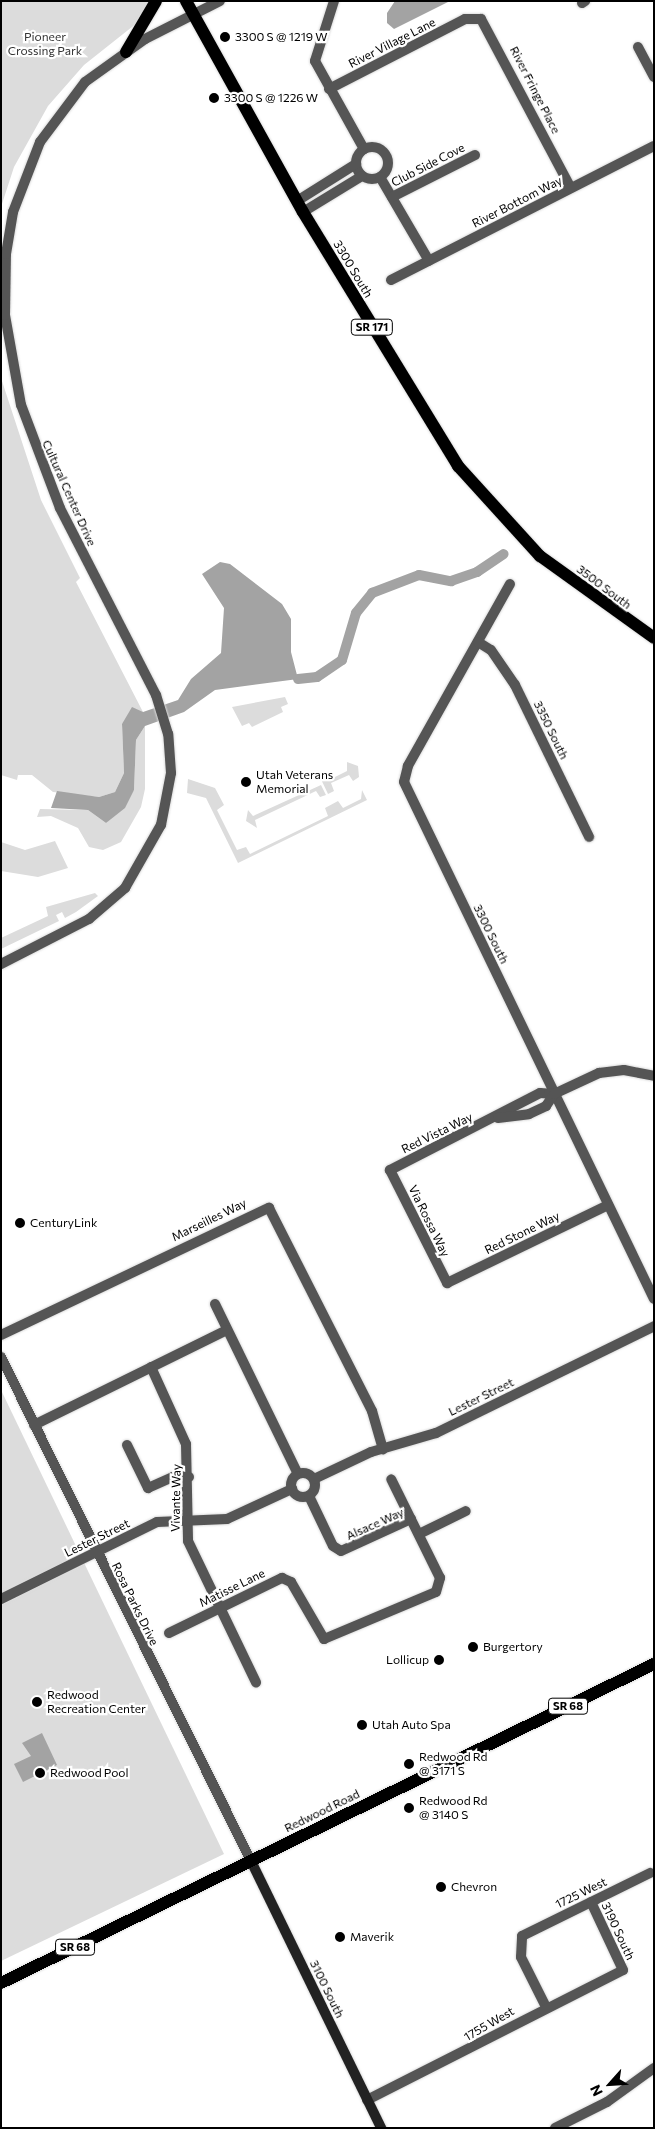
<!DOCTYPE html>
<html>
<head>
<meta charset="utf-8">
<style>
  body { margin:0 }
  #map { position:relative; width:655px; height:2129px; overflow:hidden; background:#fff; font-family:Commissioner,sans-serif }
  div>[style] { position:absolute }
  .green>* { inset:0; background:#dcdcdc }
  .water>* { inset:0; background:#a3a3a3 }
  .canal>* { height:10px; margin:-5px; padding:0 5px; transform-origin:5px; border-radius:5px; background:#a3a3a3 }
  .roads { filter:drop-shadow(0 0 1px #dbdbdb) drop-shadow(0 0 1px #dbdbdb) }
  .minor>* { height:10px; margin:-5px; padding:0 5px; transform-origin:5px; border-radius:5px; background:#555 }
  .minor>.ring { margin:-5px; padding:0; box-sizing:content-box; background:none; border:10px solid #555; border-radius:50% }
  .tertiary>* { height:10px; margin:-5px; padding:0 5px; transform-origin:5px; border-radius:5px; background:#555 }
  .secondary>* { height:10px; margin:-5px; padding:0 5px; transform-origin:5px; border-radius:5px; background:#222 }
  .primary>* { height:12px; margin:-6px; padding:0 6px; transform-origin:6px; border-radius:6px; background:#000 }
  .dots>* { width:14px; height:14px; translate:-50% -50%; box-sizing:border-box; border:2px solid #fff; border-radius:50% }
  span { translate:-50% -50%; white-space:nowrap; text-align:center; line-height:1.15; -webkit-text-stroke:4.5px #fff; paint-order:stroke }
  .shield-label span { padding:1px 4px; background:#fff; border:1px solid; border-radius:4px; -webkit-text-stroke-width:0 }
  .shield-label { font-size:11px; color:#000; font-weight:700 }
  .park-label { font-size:12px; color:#333 }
  .poi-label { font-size:12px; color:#000 }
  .left { translate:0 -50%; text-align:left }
  .right { translate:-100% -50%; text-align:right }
  .street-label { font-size:12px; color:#000 }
  .frame { position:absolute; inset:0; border:2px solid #000; pointer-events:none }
  .north { position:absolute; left:585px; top:2059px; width:50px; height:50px; -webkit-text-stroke:4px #fff; paint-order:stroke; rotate:244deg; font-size:14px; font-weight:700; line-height:20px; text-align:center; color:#000 }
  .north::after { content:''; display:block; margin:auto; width:18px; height:22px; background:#000; clip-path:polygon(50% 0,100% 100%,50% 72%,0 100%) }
</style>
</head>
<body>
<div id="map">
  <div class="green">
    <i style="clip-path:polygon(1px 1px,152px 1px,142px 19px,84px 65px,48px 106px,14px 167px,1px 207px)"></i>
    <i style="clip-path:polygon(1px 378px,41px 500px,80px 578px,76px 582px,143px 712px,122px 724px,124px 773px,115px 792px,99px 797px,53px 792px,32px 775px,18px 775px,17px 780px,1px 775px)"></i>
    <i style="clip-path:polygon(285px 697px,288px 704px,281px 707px,283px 712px,252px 727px,249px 723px,242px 726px,232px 707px)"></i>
    <i style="clip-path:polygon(145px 726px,145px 789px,141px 807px,121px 842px,103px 850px,89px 847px,78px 828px,51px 816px,37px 817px,40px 809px,88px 810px,106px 823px,134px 790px,136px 740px)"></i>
    <i style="clip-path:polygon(347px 762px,358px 766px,359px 777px,353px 781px,349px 775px,331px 783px,334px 791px,328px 794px,319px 775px,325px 773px,329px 780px,347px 771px)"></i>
    <i style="clip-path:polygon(188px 779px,215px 788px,224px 805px,217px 810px,237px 850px,246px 847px,250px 854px,328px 816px,325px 808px,338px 801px,343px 808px,361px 799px,362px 790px,367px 800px,238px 863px,206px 798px,187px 793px)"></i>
    <i style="clip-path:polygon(321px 785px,326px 795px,320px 797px,316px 791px,255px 820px,257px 828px,246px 821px,248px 810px,253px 816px)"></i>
    <i style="clip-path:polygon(55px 841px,68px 868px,38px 877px,1px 871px,1px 842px,25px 850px)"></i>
    <i style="clip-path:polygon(95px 893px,98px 896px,76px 912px,65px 918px,62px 912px,56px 915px,59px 921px,1px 949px,1px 938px,48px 916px,46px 907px)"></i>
    <i style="clip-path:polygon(1px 1390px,224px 1854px,1px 1961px)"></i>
  </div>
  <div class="water">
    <i style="clip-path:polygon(395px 1px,450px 1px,394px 29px,387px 23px,387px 13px)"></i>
    <i style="clip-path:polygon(220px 562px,230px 564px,282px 604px,291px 619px,291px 652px,298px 679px,215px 690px,184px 712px,145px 726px,136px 740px,134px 790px,125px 808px,106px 823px,88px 810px,51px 808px,57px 791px,99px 797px,115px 792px,124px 773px,122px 724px,132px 707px,143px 712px,178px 700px,191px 679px,221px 653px,224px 608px,202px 574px)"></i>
    <i style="clip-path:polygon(42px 1733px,57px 1765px,23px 1782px,14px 1764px,31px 1756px,22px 1743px)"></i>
  </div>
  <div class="canal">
    <i style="left:298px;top:679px;width:19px;rotate:-6deg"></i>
    <i style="left:317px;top:677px;width:30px;rotate:-34deg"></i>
    <i style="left:342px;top:660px;width:49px;rotate:-73.4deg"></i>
    <i style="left:356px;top:613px;width:26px;rotate:-51deg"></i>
    <i style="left:372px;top:593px;width:50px;rotate:-21deg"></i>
    <i style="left:419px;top:575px;width:33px;rotate:11deg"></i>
    <i style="left:451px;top:581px;width:28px;rotate:-19deg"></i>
    <i style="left:477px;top:572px;width:32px;rotate:-34deg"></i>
  </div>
  <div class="roads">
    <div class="minor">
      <i style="left:334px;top:1px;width:63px;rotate:107.6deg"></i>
      <i style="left:315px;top:61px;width:101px;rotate:60.9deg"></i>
      <i style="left:582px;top:3px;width:4px;rotate:-34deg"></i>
      <i style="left:638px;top:47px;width:34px;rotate:62deg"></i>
      <i style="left:329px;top:89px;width:153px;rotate:-27.2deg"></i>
      <i style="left:465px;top:19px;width:16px"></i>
      <i style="left:481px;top:19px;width:191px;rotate:62deg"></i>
      <i class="ring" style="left:356px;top:147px;width:22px;height:22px"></i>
      <i style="left:380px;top:177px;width:97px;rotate:59.7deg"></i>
      <i style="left:392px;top:197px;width:93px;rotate:-26.8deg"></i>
      <i style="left:297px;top:201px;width:70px;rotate:-32.1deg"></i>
      <i style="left:303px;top:212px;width:69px;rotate:-31.4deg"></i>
      <i style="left:391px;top:280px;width:295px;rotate:-27deg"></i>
      <i style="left:510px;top:584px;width:209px;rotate:119.3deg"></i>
      <i style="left:408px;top:766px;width:16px;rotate:104deg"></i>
      <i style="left:404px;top:782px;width:574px;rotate:64.19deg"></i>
      <i style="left:478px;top:642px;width:15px;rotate:32deg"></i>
      <i style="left:491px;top:650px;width:42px;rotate:55.6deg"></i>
      <i style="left:515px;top:685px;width:169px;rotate:64deg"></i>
      <i style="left:554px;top:1094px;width:14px;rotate:-176deg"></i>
      <i style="left:540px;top:1093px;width:169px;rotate:152.8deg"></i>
      <i style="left:390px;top:1170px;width:127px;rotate:63.2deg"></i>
      <i style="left:447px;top:1283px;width:179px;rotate:-25.8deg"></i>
      <i style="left:498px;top:1118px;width:31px;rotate:-7deg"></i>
      <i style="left:529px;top:1114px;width:19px;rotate:-25deg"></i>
      <i style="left:546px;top:1106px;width:14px;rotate:-56deg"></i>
      <i style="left:554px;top:1094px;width:50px;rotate:-25deg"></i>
      <i style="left:599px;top:1073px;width:25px;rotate:-7deg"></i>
      <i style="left:624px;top:1070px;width:31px;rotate:11deg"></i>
      <i style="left:215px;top:1304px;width:189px;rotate:64deg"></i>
      <i style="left:1px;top:1335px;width:297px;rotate:-25.4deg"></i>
      <i style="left:269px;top:1208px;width:228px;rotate:63.1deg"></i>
      <i style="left:372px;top:1411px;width:40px;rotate:74deg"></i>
      <i style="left:151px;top:1367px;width:85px;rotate:65.6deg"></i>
      <i style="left:186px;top:1444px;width:97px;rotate:88.8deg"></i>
      <i style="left:188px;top:1541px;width:157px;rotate:64.3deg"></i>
      <i style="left:34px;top:1425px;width:215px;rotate:-26.2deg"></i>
      <i style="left:127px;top:1445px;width:48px;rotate:64deg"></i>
      <i style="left:148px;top:1488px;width:27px;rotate:-24deg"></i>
      <i style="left:173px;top:1477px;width:16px"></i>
      <i class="ring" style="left:291px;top:1473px;width:14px;height:14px"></i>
      <i style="left:314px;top:1479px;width:63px;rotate:-25.3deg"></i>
      <i style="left:371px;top:1452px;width:68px;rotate:-16.3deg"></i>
      <i style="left:436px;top:1433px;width:243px;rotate:-26.1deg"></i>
      <i style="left:309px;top:1496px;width:55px;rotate:64.4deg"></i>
      <i style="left:333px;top:1546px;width:9px;rotate:32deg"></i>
      <i style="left:341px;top:1551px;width:77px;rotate:-24.6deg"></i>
      <i style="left:419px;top:1534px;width:52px;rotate:-26.1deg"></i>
      <i style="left:1px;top:1599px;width:174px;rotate:-26.3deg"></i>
      <i style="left:157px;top:1522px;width:70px;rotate:-2.5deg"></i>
      <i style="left:227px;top:1519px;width:72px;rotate:-24.8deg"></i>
      <i style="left:169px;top:1633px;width:126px;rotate:-26deg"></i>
      <i style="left:282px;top:1578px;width:10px;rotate:24deg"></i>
      <i style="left:291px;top:1582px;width:66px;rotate:59.9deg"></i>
      <i style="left:324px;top:1639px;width:121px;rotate:-22.8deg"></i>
      <i style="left:436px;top:1592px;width:15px;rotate:-74deg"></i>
      <i style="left:440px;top:1578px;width:110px;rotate:-116.3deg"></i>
      <i style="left:546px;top:2007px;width:56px;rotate:-116.6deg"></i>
      <i style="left:521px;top:1957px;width:21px;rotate:-87deg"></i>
      <i style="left:522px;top:1936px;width:143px;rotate:-26.2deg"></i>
      <i style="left:367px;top:2100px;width:287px;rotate:-26.9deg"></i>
      <i style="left:623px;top:1970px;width:75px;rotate:-115.2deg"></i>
      <i style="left:555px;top:2128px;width:58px;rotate:-26.6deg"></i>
      <i style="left:607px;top:2102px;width:58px;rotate:-35.9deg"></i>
    </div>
    <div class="tertiary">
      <i style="left:1px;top:964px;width:99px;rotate:-27.1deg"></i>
      <i style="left:89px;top:919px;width:48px;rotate:-40.7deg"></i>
      <i style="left:125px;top:888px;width:73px;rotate:-60.3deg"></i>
      <i style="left:161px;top:825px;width:53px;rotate:-79.1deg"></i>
      <i style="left:171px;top:773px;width:39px;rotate:-94deg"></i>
      <i style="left:168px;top:734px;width:41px;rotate:-107.1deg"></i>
      <i style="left:156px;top:695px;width:210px;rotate:-117.2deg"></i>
      <i style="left:60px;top:508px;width:110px;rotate:-110.7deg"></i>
      <i style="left:21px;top:405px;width:91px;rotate:-100.1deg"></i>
      <i style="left:5px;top:315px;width:61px;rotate:-89.1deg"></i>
      <i style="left:6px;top:254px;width:43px;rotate:-80.5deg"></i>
      <i style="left:13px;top:212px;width:75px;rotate:-68.9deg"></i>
      <i style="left:40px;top:142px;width:75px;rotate:-53.1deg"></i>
      <i style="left:85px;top:82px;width:74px;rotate:-35.6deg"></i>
      <i style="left:145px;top:39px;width:84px;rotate:-26.9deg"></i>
      <i style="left:1px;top:1357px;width:563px;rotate:63.62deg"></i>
    </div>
    <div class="secondary">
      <i style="left:251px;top:1861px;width:297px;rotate:64deg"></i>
    </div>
    <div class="primary">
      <i style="left:186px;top:1px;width:241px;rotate:61deg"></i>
      <i style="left:303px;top:212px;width:298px;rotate:58.6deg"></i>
      <i style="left:458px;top:466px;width:122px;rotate:47.7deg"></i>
      <i style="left:540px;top:556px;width:140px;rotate:35.7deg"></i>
      <i style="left:126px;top:52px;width:59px;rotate:-59.5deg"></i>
      <i style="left:1px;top:1983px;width:727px;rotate:-26.04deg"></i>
    </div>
  </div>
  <div class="dots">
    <i style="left:225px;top:37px;background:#000"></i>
    <i style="left:214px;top:98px;background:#000"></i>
    <i style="left:246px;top:782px;background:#000"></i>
    <i style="left:20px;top:1223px;background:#000"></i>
    <i style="left:473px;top:1647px;background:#000"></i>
    <i style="left:439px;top:1660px;background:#000"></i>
    <i style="left:37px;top:1702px;background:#000"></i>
    <i style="left:362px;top:1725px;background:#000"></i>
    <i style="left:409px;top:1764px;background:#000"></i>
    <i style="left:40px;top:1773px;background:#000"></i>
    <i style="left:409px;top:1808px;background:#000"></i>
    <i style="left:441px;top:1887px;background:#000"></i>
    <i style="left:340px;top:1937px;background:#000"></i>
  </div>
  <div class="shield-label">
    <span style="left:372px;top:327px">SR 171</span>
    <span style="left:568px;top:1706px">SR 68</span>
    <span style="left:75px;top:1947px">SR 68</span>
  </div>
  <div class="park-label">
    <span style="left:45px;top:44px">Pioneer<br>Crossing Park</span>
  </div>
  <div class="poi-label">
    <span class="left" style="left:235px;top:37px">3300 S @ 1219 W</span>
    <span class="left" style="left:224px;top:98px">3300 S @ 1226 W</span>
    <span class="left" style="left:256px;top:782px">Utah Veterans<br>Memorial</span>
    <span class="left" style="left:30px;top:1223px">CenturyLink</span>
    <span class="left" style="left:483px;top:1647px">Burgertory</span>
    <span class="right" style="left:429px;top:1660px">Lollicup</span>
    <span class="left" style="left:47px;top:1702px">Redwood<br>Recreation Center</span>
    <span class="left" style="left:372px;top:1725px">Utah Auto Spa</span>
    <span class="left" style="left:419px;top:1764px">Redwood Rd<br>@ 3171 S</span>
    <span class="left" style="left:50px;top:1773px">Redwood Pool</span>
    <span class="left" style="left:419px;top:1808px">Redwood Rd<br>@ 3140 S</span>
    <span class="left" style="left:451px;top:1887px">Chevron</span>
    <span class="left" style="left:350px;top:1937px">Maverik</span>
  </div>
  <div class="street-label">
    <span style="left:392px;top:43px;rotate:-27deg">River Village Lane</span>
    <span style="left:535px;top:90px;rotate:63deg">River Fringe Place</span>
    <span style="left:428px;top:165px;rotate:-27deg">Club Side Cove</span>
    <span style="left:517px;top:202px;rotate:-27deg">River Bottom Way</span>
    <span style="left:353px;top:269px;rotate:59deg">3300 South</span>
    <span style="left:69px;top:493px;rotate:66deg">Cultural Center Drive</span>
    <span style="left:604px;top:587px;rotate:37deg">3500 South</span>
    <span style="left:551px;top:730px;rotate:64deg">3350 South</span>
    <span style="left:491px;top:934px;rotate:64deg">3300 South</span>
    <span style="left:437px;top:1133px;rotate:-26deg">Red Vista Way</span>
    <span style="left:209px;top:1220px;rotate:-26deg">Marseilles Way</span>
    <span style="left:429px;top:1221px;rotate:64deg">Via Rossa Way</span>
    <span style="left:522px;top:1233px;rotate:-26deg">Red Stone Way</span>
    <span style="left:481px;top:1397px;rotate:-26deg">Lester Street</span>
    <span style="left:176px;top:1498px;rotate:-89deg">Vivante Way</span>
    <span style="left:375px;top:1524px;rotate:-24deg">Alsace Way</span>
    <span style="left:97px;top:1538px;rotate:-26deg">Lester Street</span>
    <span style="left:232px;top:1588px;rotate:-26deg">Matisse Lane</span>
    <span style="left:135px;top:1604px;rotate:64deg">Rosa Parks Drive</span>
    <span style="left:322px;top:1811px;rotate:-26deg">Redwood Road</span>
    <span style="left:581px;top:1893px;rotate:-26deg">1725 West</span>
    <span style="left:618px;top:1931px;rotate:65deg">3190 South</span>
    <span style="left:327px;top:1989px;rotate:64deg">3100 South</span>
    <span style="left:489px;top:2024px;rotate:-30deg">1755 West</span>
  </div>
  <div class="frame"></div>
  <div class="north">N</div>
</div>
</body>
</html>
